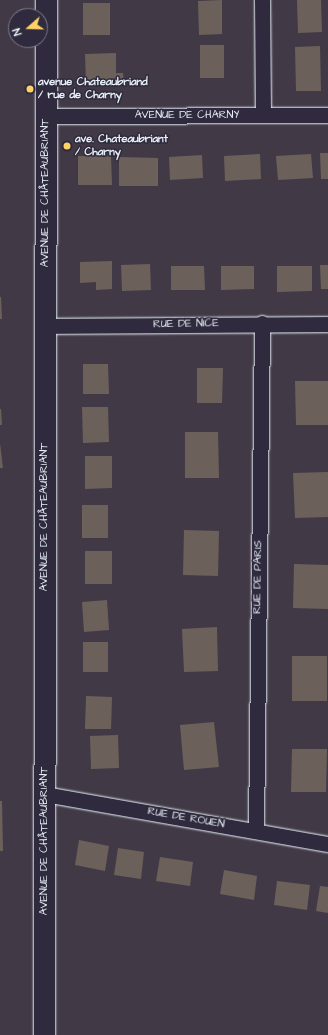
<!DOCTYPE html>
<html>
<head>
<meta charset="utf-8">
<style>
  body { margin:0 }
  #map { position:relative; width:328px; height:1035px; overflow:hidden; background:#413a46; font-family:"Architects Daughter",sans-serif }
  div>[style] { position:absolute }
  .building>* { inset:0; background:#6c605b }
  .roads { filter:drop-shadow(0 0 1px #e8f1f8) drop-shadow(0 0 1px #e8f1f8) }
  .street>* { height:15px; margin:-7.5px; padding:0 7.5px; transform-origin:7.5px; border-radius:7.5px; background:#2f2a3d }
  .secondary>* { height:21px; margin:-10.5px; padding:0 10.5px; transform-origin:10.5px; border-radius:10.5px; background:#2f2a3d }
  .dots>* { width:11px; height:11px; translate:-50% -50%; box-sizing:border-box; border:2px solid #2f2a3d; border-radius:50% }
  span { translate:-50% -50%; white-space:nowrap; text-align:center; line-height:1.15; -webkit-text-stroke:3px #2f2a3d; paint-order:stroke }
  .poi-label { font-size:11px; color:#e8f1f8; font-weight:700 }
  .left { translate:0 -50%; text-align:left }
  .street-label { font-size:11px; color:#e8f1f8 }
  .north { position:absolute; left:8px; top:8px; width:40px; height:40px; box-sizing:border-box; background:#2f2a3d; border:1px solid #797a88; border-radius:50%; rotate:250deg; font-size:11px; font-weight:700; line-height:16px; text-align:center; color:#e8f1f8 }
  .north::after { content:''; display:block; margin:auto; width:14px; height:18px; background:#ffd166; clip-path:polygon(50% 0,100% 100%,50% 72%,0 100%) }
</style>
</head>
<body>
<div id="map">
  <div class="building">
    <i style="clip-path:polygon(222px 0,222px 34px,199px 35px,198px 1px)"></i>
    <i style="clip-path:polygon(297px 0,321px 0,322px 32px,298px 33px)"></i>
    <i style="clip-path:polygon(83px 3px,110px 3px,110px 35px,83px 35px)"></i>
    <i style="clip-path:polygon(200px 45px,224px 45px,224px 78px,200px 78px)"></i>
    <i style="clip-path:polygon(320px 46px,321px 91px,296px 91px,295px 47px)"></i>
    <i style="clip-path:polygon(116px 53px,116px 73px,123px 73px,124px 84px,86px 85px,85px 54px)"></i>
    <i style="clip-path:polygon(320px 153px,328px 153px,328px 179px,321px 179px)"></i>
    <i style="clip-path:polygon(260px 154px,261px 179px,225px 181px,224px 156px)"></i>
    <i style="clip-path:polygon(311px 154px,313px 178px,278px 180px,276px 156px)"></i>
    <i style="clip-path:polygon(202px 155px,203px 178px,170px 180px,169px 157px)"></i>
    <i style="clip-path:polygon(78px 156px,111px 156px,112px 185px,78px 185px)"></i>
    <i style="clip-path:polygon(119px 157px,158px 158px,158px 186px,119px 186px)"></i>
    <i style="clip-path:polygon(112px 261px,112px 289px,96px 290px,96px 282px,80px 283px,80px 262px)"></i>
    <i style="clip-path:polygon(150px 264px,151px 290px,122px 291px,121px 265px)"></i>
    <i style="clip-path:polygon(320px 265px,328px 265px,328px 289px,321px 289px)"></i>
    <i style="clip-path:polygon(171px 266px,204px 266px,205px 290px,171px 290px)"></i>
    <i style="clip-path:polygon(221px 266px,254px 266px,254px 289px,221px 290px)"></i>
    <i style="clip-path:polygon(277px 266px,312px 266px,312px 291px,277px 292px)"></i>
    <i style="clip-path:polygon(0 297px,1px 297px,2px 319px,0 319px)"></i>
    <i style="clip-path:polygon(83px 364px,108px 364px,109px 394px,83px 394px)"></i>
    <i style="clip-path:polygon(197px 368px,223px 368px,222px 403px,197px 403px)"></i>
    <i style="clip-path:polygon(295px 381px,328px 381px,328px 425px,296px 425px)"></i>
    <i style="clip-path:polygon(82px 407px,108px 407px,109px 442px,83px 443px)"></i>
    <i style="clip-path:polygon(0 409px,1px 409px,2px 425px,0 425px)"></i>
    <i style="clip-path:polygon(185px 432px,218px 432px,219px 478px,185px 478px)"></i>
    <i style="clip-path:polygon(0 443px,3px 468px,0 468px)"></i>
    <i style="clip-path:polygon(85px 456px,112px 456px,112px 488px,85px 489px)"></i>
    <i style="clip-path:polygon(328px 472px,328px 517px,295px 518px,293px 473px)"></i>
    <i style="clip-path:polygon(82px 505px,108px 505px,108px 538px,82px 538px)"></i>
    <i style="clip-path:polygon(184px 530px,219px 531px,218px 576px,183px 575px)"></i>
    <i style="clip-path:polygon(85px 551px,112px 551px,112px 584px,85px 584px)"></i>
    <i style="clip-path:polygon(294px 564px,328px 565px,328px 609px,293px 608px)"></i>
    <i style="clip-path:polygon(107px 600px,109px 630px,84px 632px,82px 602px)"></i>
    <i style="clip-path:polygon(217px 627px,218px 671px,184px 672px,182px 629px)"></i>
    <i style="clip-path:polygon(83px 642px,108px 642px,108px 672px,83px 672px)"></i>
    <i style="clip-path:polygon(292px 656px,327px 656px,327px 701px,292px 701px)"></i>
    <i style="clip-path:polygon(86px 696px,112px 697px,111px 729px,85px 729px)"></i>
    <i style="clip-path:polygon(214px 722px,219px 767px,184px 770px,180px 725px)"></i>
    <i style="clip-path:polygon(118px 735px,119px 768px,91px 769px,90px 736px)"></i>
    <i style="clip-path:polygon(292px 749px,327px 749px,326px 792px,291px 792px)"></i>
    <i style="clip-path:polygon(0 801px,2px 801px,3px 851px,0 851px)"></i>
    <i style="clip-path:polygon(79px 840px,109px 846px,105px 871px,75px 865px)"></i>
    <i style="clip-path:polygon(118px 848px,144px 852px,141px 879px,114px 875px)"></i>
    <i style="clip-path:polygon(160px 857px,193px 862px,190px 886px,156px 881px)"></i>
    <i style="clip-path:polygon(224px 870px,257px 876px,254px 900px,220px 894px)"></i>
    <i style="clip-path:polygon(277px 881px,310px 885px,307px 910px,274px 905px)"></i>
    <i style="clip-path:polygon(320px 886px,328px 887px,328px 913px,316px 911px)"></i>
  </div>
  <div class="roads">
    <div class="street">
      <i style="left:262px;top:0;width:115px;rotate:89.5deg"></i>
      <i style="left:46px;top:116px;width:282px;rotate:-0.2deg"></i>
      <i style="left:44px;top:326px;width:284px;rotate:-0.4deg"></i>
      <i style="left:44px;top:794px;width:288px;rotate:10deg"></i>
      <i style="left:256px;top:830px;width:507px;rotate:-89.32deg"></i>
    </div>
    <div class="secondary">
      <i style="left:44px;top:1035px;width:1035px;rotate:-89.89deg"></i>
    </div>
  </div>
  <div class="dots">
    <i style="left:30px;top:89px;background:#ffd166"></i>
    <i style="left:67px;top:146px;background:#ffd166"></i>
  </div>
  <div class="poi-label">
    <span class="left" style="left:38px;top:89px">avenue Chateaubriand<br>/ rue de Charny</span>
    <span class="left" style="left:75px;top:146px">ave. Chateaubriant<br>/ Charny</span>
  </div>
  <div class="street-label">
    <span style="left:187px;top:115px">AVENUE DE CHARNY</span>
    <span style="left:45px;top:193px;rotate:-90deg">AVENUE DE CHÂTEAUBRIANT</span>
    <span style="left:186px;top:324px;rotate:-1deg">RUE DE NICE</span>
    <span style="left:44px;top:517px;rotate:-90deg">AVENUE DE CHÂTEAUBRIANT</span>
    <span style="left:258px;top:577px;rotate:-89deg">RUE DE PARIS</span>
    <span style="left:186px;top:818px;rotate:10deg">RUE DE ROUEN</span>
    <span style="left:44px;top:841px;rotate:-90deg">AVENUE DE CHÂTEAUBRIANT</span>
  </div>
  <div class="north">N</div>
</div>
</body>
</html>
